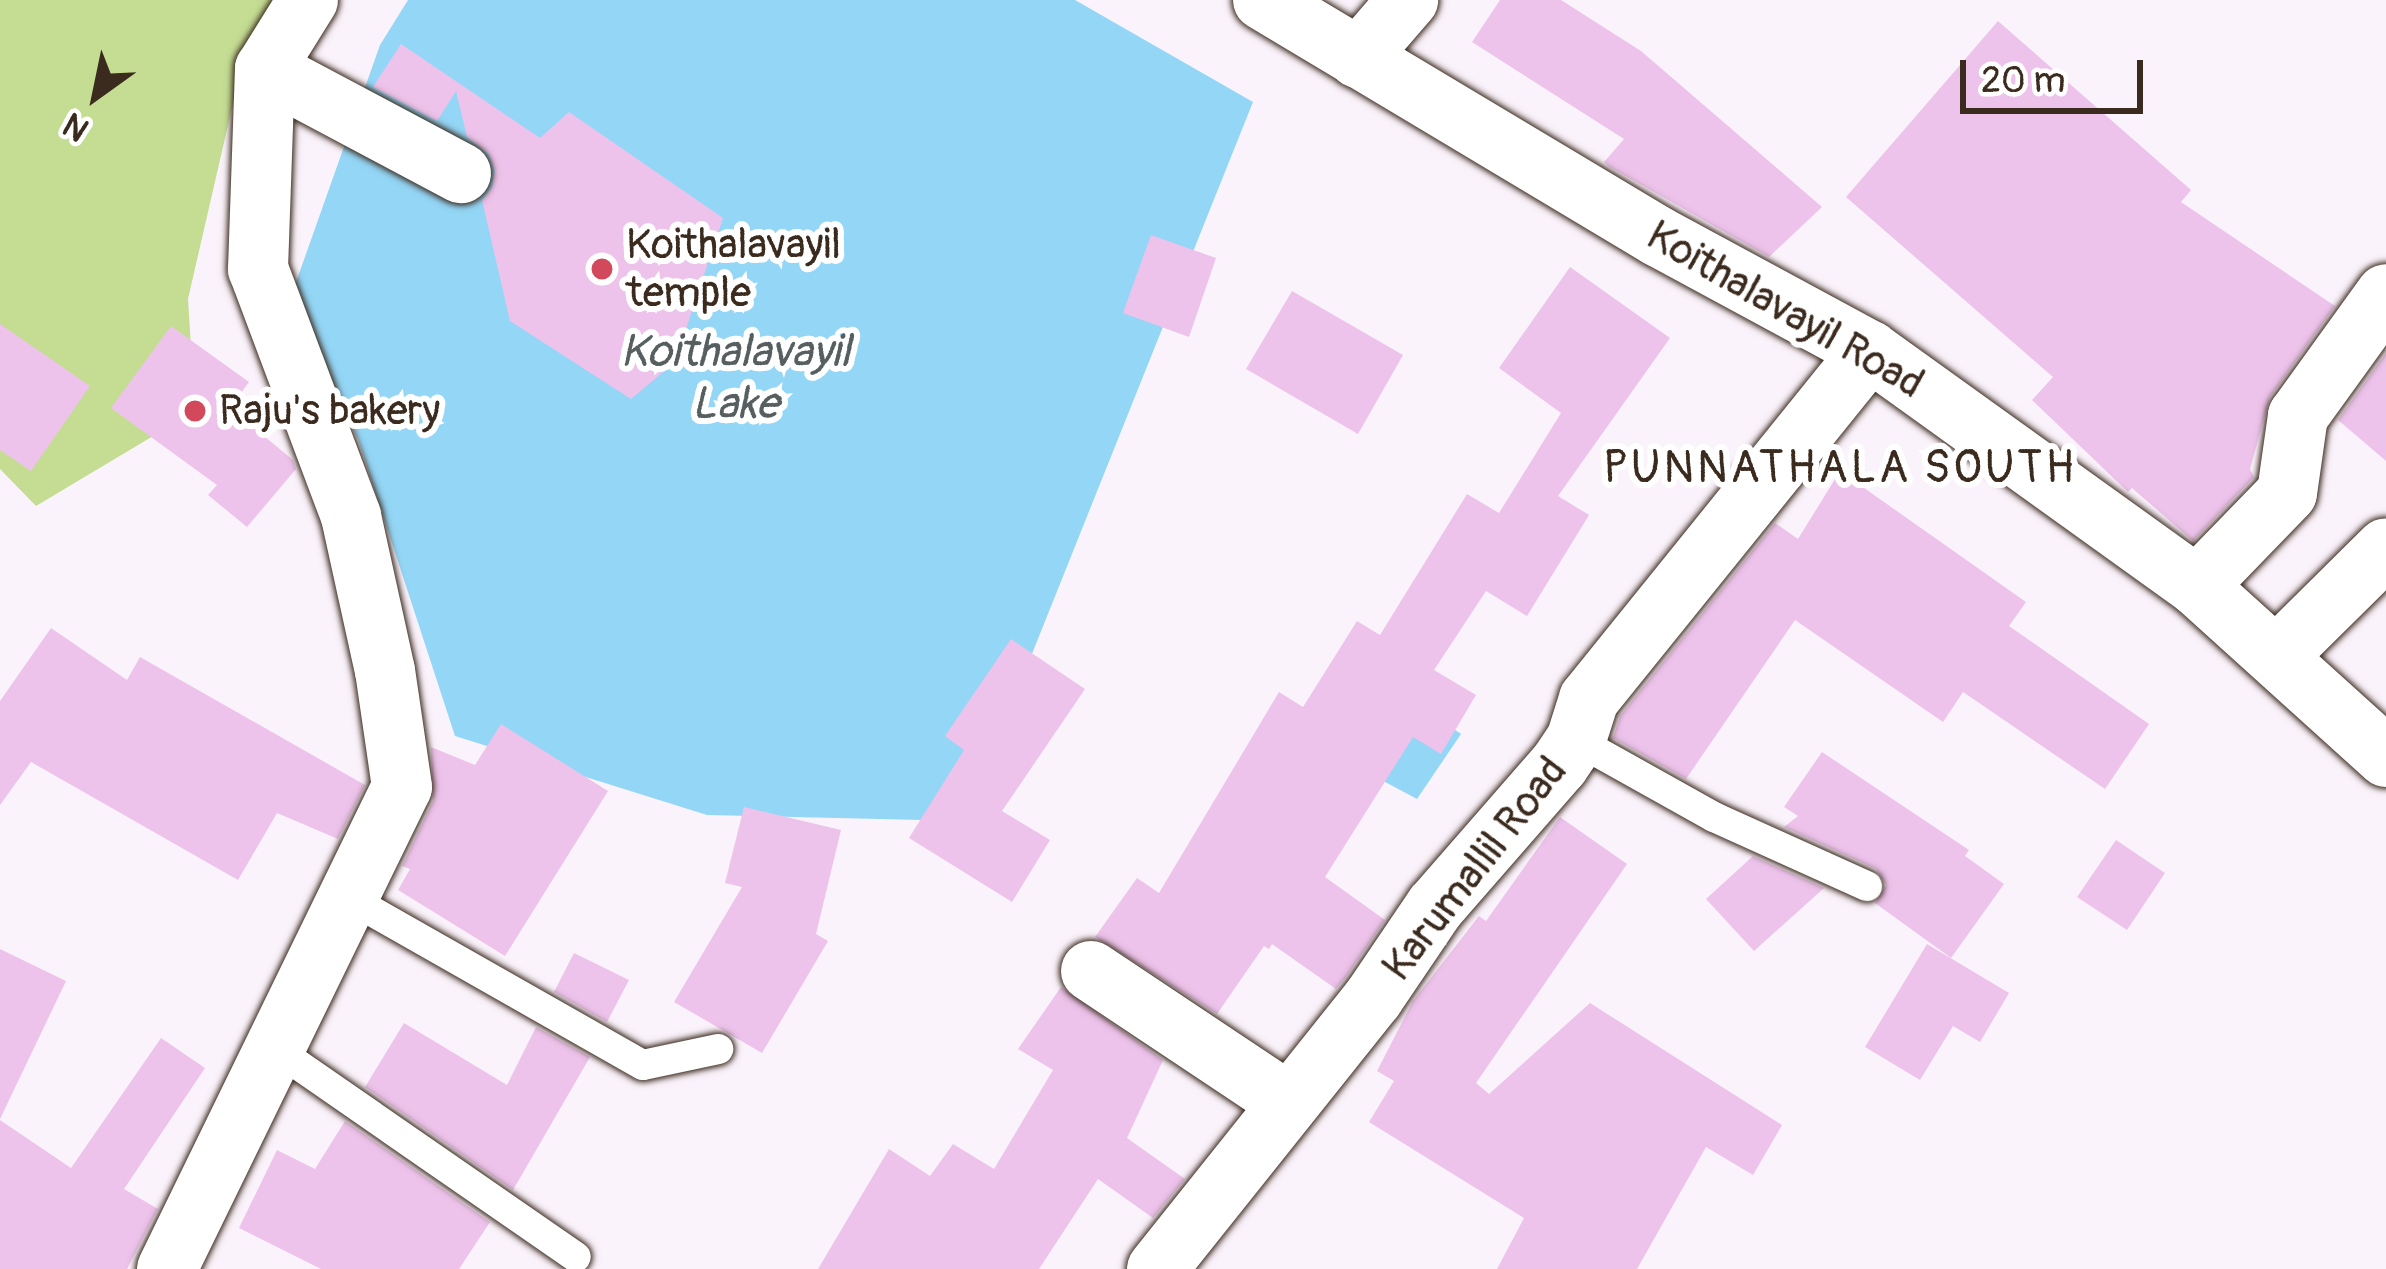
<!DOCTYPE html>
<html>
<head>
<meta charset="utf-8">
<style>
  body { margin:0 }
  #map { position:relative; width:2386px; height:1269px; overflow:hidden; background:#fbf3fb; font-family:Pangolin,sans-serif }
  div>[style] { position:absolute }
  .green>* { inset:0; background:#c4dd93 }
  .water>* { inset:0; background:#94d6f6 }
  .building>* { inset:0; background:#edc3eb }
  .roads { filter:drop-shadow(0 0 3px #3b2a1e) drop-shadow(0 0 3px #3b2a1e) }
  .service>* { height:30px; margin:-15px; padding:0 15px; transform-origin:15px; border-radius:15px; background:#fff }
  .minor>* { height:60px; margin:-30px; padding:0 30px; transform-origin:30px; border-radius:30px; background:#fff }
  .dots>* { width:33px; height:33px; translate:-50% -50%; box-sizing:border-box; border:6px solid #fff; border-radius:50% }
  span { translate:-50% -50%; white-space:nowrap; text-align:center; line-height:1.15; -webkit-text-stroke:12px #fff; paint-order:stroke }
  .poi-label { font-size:42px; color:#3b2a1e }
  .left { translate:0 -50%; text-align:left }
  .street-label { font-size:42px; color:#3b2a1e }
  .water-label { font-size:45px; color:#565e5f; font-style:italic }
  .neighbourhood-label { font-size:45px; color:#3b2a1e; letter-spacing:3px }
  .north { position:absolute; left:36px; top:36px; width:120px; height:120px; -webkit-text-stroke:9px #fff; paint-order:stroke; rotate:213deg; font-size:33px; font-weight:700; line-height:48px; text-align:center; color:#3b2a1e }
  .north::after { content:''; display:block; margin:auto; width:42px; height:54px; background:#3b2a1e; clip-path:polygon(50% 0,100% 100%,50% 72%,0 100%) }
  .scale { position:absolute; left:1960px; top:60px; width:183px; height:54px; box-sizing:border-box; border:6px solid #3b2a1e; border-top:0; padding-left:15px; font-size:36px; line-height:42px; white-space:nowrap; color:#3b2a1e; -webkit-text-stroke:9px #fff; paint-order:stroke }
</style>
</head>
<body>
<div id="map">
  <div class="green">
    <i style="clip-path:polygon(0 0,283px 0,240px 73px,188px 299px,195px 411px,36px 506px,0 469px)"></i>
  </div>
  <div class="water">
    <i style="clip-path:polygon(408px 0,1075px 0,1253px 102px,965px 821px,707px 815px,455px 736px,358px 439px,289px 302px,380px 45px)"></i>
    <i style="clip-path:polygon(1418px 704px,1461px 734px,1417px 799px,1372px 775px)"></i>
  </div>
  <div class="building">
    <i style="clip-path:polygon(1500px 0,1561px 0,1641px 51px,1822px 207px,1769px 257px,1608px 166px,1604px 162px,1624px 139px,1472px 42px)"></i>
    <i style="clip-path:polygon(1998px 21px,2191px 190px,2181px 202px,2335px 306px,2270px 397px,2250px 469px,2254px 477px,2193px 541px,2132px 488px,2128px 492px,2032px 400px,2053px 377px,1846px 197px)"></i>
    <i style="clip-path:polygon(401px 44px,540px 138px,569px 112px,723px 218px,675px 362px,631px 399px,510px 321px,482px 200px,492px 188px,495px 171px,489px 154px,467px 137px,456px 91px,437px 121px,373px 87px)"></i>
    <i style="clip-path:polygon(1151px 235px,1216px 258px,1189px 337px,1123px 313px)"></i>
    <i style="clip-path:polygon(1570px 267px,1670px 338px,1558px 496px,1589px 515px,1527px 616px,1486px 591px,1434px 670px,1476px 695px,1441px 754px,1413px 737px,1325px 877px,1385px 920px,1346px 977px,1336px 989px,1272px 944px,1269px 949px,1264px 946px,1217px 1014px,1095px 937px,1137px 878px,1159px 893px,1279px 692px,1303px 707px,1357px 621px,1380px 635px,1467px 494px,1499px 513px,1561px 413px,1499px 368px)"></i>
    <i style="clip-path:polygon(1292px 291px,1403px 355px,1358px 434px,1246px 369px)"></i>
    <i style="clip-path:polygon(0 324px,90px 386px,31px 471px,0 450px)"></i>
    <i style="clip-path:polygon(171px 326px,249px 382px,230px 408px,293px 460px,296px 469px,247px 527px,208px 495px,217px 485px,111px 408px)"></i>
    <i style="clip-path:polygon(2386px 353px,2386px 461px,2338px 420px)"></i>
    <i style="clip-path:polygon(1840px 471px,2026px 602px,2009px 626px,2149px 724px,2105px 789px,1963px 692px,1943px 722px,1795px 620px,1686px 779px,1613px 738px,1620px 716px,1775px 523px,1798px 539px)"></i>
    <i style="clip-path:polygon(51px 628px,127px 680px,140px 657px,365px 785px,338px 839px,277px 813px,238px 880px,31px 762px,0 805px,0 701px)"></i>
    <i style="clip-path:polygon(1011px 639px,1085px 689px,1002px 811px,1050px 840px,1012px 902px,909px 838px,964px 750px,945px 736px)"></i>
    <i style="clip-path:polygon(501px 724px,608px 791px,505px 956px,398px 890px,410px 869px,402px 866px,433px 801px,431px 747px,475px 765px)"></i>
    <i style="clip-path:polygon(1822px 752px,1969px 850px,1965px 856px,2004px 884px,1951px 958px,1875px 903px,1886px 885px,1876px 869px,1784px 827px,1798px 816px,1784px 807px)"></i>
    <i style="clip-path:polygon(744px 807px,841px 830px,816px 934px,828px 941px,762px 1053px,674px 1002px,742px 887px,725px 883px)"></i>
    <i style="clip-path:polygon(1560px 817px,1627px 864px,1476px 1083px,1489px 1094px,1590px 1003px,1782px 1125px,1753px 1175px,1706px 1147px,1637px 1269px,1497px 1269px,1524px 1218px,1369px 1122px,1394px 1081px,1377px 1071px,1413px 1001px,1479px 916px,1486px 921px)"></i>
    <i style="clip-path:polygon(2116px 840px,2165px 873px,2127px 930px,2077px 897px)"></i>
    <i style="clip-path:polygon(1753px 856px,1824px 888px,1754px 951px,1706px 899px)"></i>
    <i style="clip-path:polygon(1927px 944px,2009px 993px,1980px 1042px,1953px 1026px,1920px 1080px,1865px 1047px)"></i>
    <i style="clip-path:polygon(0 949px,66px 981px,0 1119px)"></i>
    <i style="clip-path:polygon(574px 953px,629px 980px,607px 1022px,554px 992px)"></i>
    <i style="clip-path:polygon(1061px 987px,1163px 1060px,1127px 1138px,1185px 1179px,1153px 1218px,1098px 1179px,1039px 1269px,818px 1269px,889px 1149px,930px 1176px,953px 1144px,994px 1169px,1053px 1070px,1018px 1049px)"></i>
    <i style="clip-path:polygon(404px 1023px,507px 1085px,536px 1027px,590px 1057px,513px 1190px,365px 1087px)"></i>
    <i style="clip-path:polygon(161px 1038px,205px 1068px,124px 1189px,158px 1209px,127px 1269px,0 1269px,0 1120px,71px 1168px)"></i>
    <i style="clip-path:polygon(345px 1121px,490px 1222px,459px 1269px,321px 1269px,239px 1228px,277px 1150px,315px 1169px)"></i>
  </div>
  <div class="roads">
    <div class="service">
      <i style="left:1576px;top:740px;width:158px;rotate:29.2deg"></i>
      <i style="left:1714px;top:817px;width:168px;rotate:24.3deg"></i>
      <i style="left:347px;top:897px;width:340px;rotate:29.6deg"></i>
      <i style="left:643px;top:1065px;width:77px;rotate:-12deg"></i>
      <i style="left:274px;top:1048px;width:367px;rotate:34.7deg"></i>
    </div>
    <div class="minor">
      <i style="left:308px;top:0;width:81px;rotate:121.9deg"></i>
      <i style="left:265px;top:69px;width:222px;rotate:28deg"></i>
      <i style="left:1263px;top:0;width:462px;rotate:30.9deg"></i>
      <i style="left:1659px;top:237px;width:240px;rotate:28.4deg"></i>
      <i style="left:1870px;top:351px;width:403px;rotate:35.7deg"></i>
      <i style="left:2197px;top:586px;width:255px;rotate:42.1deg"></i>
      <i style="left:1358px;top:58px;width:77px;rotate:-49.2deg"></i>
      <i style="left:2197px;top:586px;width:129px;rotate:-45.9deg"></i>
      <i style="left:2287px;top:493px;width:78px;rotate:-81.9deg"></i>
      <i style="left:2298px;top:416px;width:150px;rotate:-54.2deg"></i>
      <i style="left:2277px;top:656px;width:153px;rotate:-44.7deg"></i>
      <i style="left:1091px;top:971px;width:234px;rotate:33.7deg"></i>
      <i style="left:167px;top:1269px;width:536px;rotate:-64.01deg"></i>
      <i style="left:402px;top:787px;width:117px;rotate:-98.3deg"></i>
      <i style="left:385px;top:671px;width:159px;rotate:-102.4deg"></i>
      <i style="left:351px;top:516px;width:264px;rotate:-110.6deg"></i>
      <i style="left:258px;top:269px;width:200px;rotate:-88deg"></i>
      <i style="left:1157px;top:1269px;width:348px;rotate:-51.4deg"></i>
      <i style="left:1374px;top:997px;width:109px;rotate:-55.9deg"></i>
      <i style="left:1435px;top:907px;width:189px;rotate:-48.9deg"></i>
      <i style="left:1559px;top:765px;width:30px;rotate:-56deg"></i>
      <i style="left:1576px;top:740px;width:43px;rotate:-72.4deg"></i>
      <i style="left:1589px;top:699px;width:447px;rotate:-51.1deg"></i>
    </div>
  </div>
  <div class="dots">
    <i style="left:602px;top:269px;background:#d1495b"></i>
    <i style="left:195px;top:411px;background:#d1495b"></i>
  </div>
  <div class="poi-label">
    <span class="left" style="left:626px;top:269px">Koithalavayil<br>temple</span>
    <span class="left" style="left:219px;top:411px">Raju's bakery</span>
  </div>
  <div class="street-label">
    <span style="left:1785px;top:310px;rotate:30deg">Koithalavayil Road</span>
    <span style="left:1475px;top:869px;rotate:-52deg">Karumallil Road</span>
  </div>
  <div class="water-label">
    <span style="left:735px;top:379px">Koithalavayil<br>Lake</span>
  </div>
  <div class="neighbourhood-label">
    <span style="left:1840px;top:469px">PUNNATHALA SOUTH</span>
  </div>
  <div class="north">N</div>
  <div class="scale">20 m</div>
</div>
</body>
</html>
